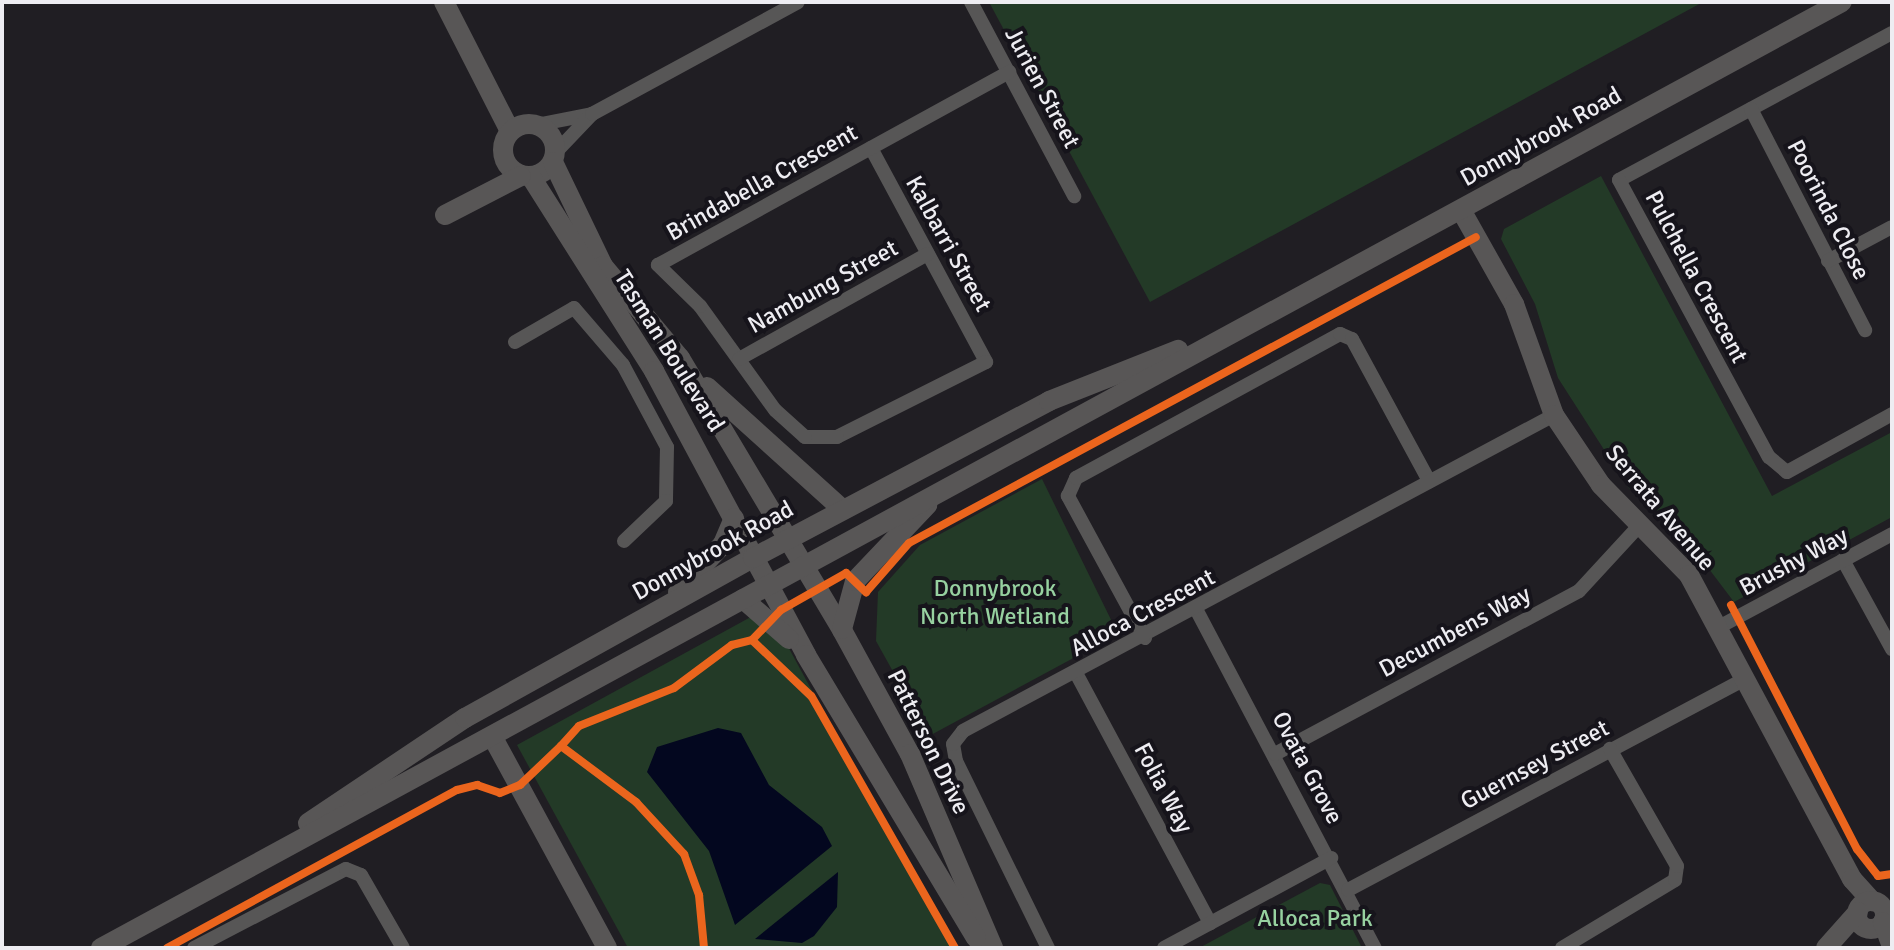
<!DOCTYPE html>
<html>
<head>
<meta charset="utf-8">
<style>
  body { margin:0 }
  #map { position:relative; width:1894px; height:950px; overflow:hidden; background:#201e23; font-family:Signika,sans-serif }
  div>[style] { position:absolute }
  .green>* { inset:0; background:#233a27 }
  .water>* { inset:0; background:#03071f }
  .street>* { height:14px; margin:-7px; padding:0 7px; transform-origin:7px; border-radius:7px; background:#575656 }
  .secondary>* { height:20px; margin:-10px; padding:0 10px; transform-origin:10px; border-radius:10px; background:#585656 }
  .secondary>.ring { margin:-10px; padding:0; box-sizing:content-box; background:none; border:20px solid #585656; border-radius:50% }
  .cycleway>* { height:8px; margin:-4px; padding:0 4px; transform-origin:4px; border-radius:4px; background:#eb651d }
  span { translate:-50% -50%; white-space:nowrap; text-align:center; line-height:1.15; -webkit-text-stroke:8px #16141b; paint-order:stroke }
  .street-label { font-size:24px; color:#eeedf2 }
  .park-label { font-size:24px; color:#97d1a0 }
  .frame { position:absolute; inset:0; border:4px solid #eeedf2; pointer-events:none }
</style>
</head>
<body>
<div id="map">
  <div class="green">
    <i style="clip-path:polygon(989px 2px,1703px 2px,1150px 302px)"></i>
    <i style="clip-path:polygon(1601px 176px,1772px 496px,1892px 432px,1892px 517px,1734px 602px,1687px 540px,1628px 487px,1558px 378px,1535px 304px,1501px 239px,1504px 229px)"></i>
    <i style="clip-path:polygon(1042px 479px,1118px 634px,929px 736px,876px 641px,878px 592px,920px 545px)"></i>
    <i style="clip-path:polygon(767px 608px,952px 948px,628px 948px,517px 745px)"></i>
    <i style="clip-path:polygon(1320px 883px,1330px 885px,1362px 948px,1199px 948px)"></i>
  </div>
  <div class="water">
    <i style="clip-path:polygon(718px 728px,741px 733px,769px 785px,822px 827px,832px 846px,735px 925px,709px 851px,647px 772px,657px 747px)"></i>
    <i style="clip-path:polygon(838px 872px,837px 907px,814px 936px,802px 943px,755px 939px)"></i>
  </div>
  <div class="street">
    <i style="left:971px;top:2px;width:220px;rotate:62deg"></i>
    <i style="left:1892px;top:33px;width:310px;rotate:151.7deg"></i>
    <i style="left:1619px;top:180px;width:315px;rotate:61.6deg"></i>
    <i style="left:1769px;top:457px;width:23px;rotate:40deg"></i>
    <i style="left:1787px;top:472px;width:120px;rotate:-28.9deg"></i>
    <i style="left:1751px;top:109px;width:249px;rotate:62.7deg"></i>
    <i style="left:536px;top:125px;width:57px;rotate:-11.1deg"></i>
    <i style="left:871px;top:148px;width:243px;rotate:61.7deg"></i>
    <i style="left:986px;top:362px;width:167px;rotate:153.3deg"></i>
    <i style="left:837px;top:437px;width:32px;rotate:180deg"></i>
    <i style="left:805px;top:437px;width:40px;rotate:-138deg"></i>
    <i style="left:775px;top:410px;width:128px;rotate:-125.8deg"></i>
    <i style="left:700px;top:306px;width:59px;rotate:-135.7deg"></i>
    <i style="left:658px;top:265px;width:401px;rotate:-28.8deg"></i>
    <i style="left:555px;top:153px;width:54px;rotate:-46.5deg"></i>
    <i style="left:592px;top:114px;width:234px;rotate:-28.5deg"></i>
    <i style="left:1828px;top:261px;width:72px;rotate:-28deg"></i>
    <i style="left:515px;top:342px;width:68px;rotate:-30deg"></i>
    <i style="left:574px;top:308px;width:75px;rotate:49.3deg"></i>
    <i style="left:623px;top:365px;width:93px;rotate:61.8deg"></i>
    <i style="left:667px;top:447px;width:54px;rotate:91.1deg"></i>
    <i style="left:666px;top:501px;width:58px;rotate:136.4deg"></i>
    <i style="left:739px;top:359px;width:216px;rotate:-29.1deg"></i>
    <i style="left:1843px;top:560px;width:102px;rotate:61.2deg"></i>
    <i style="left:1196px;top:609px;width:383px;rotate:62.2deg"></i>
    <i style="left:1717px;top:628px;width:199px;rotate:-28.2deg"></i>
    <i style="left:1145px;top:638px;width:162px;rotate:-118.5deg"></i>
    <i style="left:1068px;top:496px;width:20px;rotate:-66deg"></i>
    <i style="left:1076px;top:478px;width:301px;rotate:-28.6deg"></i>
    <i style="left:1340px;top:334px;width:13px;rotate:23deg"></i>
    <i style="left:1352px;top:339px;width:162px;rotate:61.5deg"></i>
    <i style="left:1076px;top:673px;width:284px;rotate:61.8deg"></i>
    <i style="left:1275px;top:754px;width:345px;rotate:-28.2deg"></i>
    <i style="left:1579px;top:591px;width:88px;rotate:-47.3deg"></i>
    <i style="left:1348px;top:890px;width:449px;rotate:-28deg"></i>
    <i style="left:194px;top:948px;width:171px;rotate:-27.5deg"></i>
    <i style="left:346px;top:869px;width:16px;rotate:22deg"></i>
    <i style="left:361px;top:875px;width:84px;rotate:60.1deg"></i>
    <i style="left:1048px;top:948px;width:208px;rotate:-116.2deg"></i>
    <i style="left:956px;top:761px;width:17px;rotate:-100deg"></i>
    <i style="left:953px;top:744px;width:16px;rotate:-52deg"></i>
    <i style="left:963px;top:731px;width:670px;rotate:-28.13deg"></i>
    <i style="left:1164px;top:948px;width:190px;rotate:-28.3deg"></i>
    <i style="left:1562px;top:948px;width:132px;rotate:-31deg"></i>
    <i style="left:1675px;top:880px;width:14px;rotate:-82deg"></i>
    <i style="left:1677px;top:866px;width:135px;rotate:-119.8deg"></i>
  </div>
  <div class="secondary">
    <i style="left:444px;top:2px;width:145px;rotate:62.9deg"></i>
    <i class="ring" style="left:503px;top:124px;width:32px;height:32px"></i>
    <i style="left:553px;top:162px;width:115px;rotate:64.3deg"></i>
    <i style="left:603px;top:266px;width:120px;rotate:50.1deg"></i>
    <i style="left:680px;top:358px;width:317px;rotate:59.2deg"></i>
    <i style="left:842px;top:630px;width:141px;rotate:61.3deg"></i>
    <i style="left:910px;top:754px;width:211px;rotate:66.8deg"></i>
    <i style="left:531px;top:177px;width:230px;rotate:57.6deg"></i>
    <i style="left:654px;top:371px;width:322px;rotate:61.8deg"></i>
    <i style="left:806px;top:655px;width:330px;rotate:59deg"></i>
    <i style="left:1461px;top:210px;width:108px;rotate:60.6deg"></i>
    <i style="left:1514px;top:304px;width:118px;rotate:70.2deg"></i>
    <i style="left:1554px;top:415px;width:84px;rotate:56.1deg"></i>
    <i style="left:1601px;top:485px;width:126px;rotate:45.6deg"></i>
    <i style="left:1689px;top:575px;width:345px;rotate:61.8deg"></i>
    <i style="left:1852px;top:879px;width:30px;rotate:48deg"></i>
    <i style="left:445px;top:215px;width:85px;rotate:-27.2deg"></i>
    <i style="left:707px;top:387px;width:183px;rotate:42.1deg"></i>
    <i style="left:678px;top:592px;width:66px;rotate:-46.8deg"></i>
    <i style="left:723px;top:544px;width:28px;rotate:-67deg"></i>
    <i style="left:743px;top:599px;width:61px;rotate:41deg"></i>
    <i style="left:842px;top:629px;width:50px;rotate:-74.8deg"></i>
    <i style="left:855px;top:581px;width:105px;rotate:-46.5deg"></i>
    <i style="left:492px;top:736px;width:241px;rotate:61.5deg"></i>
    <i style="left:308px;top:823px;width:189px;rotate:-33.8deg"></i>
    <i style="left:465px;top:718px;width:329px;rotate:-29.1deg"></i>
    <i style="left:753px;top:558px;width:335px;rotate:-27.9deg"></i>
    <i style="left:1049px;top:401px;width:139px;rotate:-21.6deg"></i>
    <i class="ring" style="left:1857px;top:901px;width:8px;height:8px"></i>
    <i style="left:1883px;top:922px;width:27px;rotate:70deg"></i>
    <i style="left:101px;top:948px;width:1981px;rotate:-28.52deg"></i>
    <i style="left:1826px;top:948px;width:48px;rotate:-48.4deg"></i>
  </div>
  <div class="cycleway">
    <i style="left:1731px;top:605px;width:275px;rotate:62.7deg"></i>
    <i style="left:1857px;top:849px;width:34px;rotate:52deg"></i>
    <i style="left:1878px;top:876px;width:14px;rotate:-8deg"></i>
    <i style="left:561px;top:746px;width:27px;rotate:-48deg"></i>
    <i style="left:579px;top:726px;width:102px;rotate:-21.8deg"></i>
    <i style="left:674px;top:688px;width:72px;rotate:-36.6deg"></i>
    <i style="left:732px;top:645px;width:21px;rotate:-14deg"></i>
    <i style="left:167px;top:948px;width:330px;rotate:-28.6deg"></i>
    <i style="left:457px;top:790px;width:21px;rotate:-14deg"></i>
    <i style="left:477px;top:785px;width:24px;rotate:19deg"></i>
    <i style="left:500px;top:793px;width:22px;rotate:-22deg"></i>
    <i style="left:520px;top:785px;width:57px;rotate:-43.6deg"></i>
    <i style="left:561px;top:746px;width:94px;rotate:36.7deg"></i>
    <i style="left:636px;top:802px;width:71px;rotate:47.3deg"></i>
    <i style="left:684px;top:854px;width:44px;rotate:69.9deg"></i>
    <i style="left:699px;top:895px;width:53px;rotate:84.6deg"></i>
    <i style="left:955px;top:948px;width:290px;rotate:-119.7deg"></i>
    <i style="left:811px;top:696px;width:81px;rotate:-136.5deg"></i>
    <i style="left:752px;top:640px;width:42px;rotate:-46deg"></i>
    <i style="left:781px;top:610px;width:75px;rotate:-29.6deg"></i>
    <i style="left:846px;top:573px;width:28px;rotate:44deg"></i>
    <i style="left:866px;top:592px;width:65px;rotate:-48.7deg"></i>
    <i style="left:909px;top:543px;width:644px;rotate:-28.35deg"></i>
  </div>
  <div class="street-label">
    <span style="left:1042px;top:88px;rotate:62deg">Jurien Street</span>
    <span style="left:1541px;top:137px;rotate:-29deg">Donnybrook Road</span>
    <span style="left:762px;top:183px;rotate:-29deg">Brindabella Crescent</span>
    <span style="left:1828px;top:210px;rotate:63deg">Poorinda Close</span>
    <span style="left:948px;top:244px;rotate:61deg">Kalbarri Street</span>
    <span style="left:1696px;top:277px;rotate:62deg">Pulchella Crescent</span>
    <span style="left:823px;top:287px;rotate:-29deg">Nambung Street</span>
    <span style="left:669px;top:351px;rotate:58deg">Tasman Boulevard</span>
    <span style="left:1660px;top:508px;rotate:50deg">Serrata Avenue</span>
    <span style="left:713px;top:551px;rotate:-29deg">Donnybrook Road</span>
    <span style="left:1794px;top:562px;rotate:-28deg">Brushy Way</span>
    <span style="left:1143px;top:613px;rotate:-28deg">Alloca Crescent</span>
    <span style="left:1455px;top:632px;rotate:-28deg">Decumbens Way</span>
    <span style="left:928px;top:742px;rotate:64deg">Patterson Drive</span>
    <span style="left:1535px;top:765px;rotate:-28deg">Guernsey Street</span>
    <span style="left:1307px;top:768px;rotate:62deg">Ovata Grove</span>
    <span style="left:1163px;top:788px;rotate:62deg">Folia Way</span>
  </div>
  <div class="park-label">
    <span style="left:995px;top:603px">Donnybrook<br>North Wetland</span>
    <span style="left:1315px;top:919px">Alloca Park</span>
  </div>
  <div class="frame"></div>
</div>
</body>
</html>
